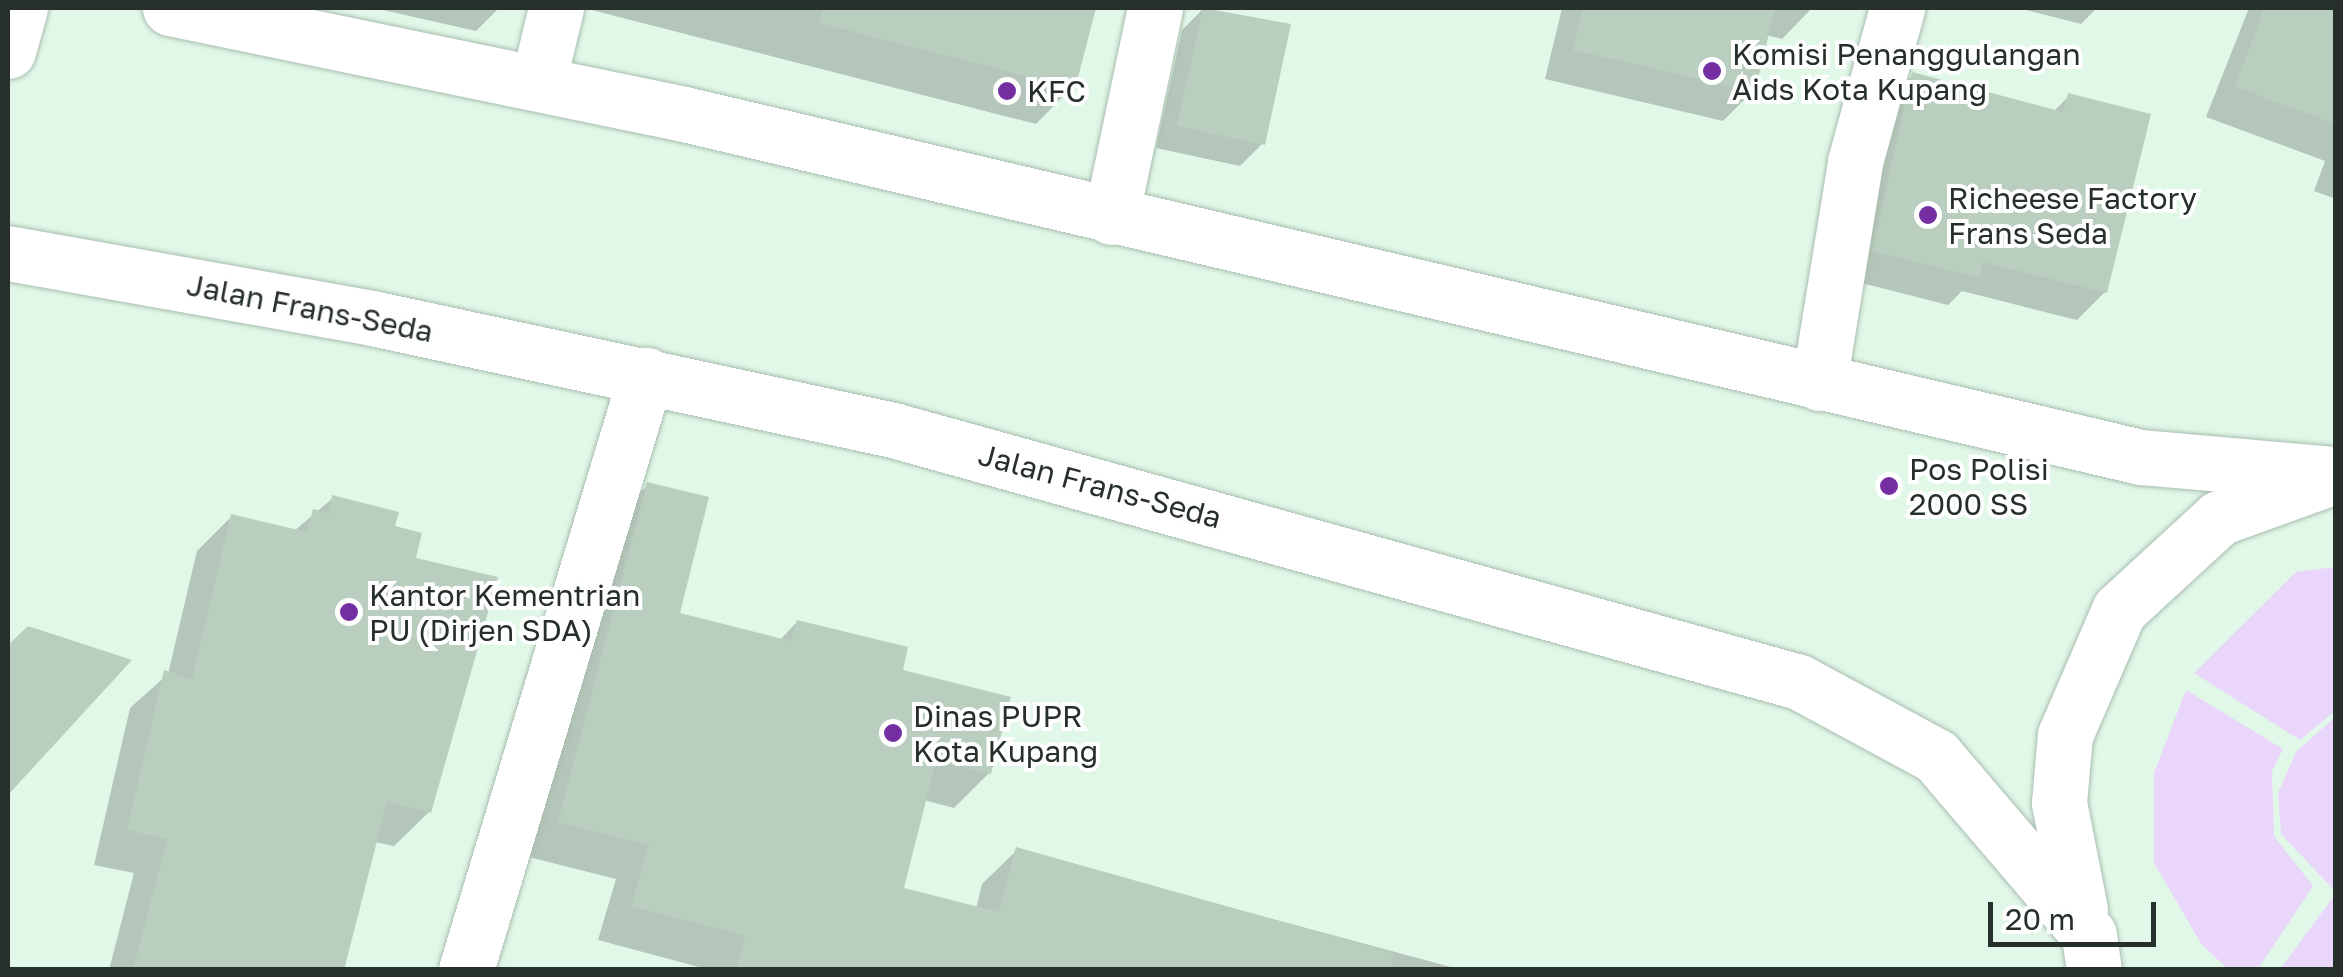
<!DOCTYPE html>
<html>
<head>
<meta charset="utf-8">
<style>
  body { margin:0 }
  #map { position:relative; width:2343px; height:977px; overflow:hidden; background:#e1f7e8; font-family:"Golos Text",sans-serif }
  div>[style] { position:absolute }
  .green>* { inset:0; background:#e9d6fa }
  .shadow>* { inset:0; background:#0003 }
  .building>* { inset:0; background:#b9cebf }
  .roads { filter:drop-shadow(0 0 2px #a8bdaf) drop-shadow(0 0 2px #a8bdaf) }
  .minor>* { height:55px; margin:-27.5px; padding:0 27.5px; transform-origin:27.5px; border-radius:27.5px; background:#fff }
  .major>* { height:55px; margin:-27.5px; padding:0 27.5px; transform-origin:27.5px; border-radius:27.5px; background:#fff }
  .dots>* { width:28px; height:28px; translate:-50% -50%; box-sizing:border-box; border:5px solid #fefefe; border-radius:50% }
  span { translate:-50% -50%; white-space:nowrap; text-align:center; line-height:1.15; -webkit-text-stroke:8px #fefefe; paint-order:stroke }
  .poi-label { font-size:30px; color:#262f29 }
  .left { translate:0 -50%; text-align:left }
  .street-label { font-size:30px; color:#262f29 }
  .frame { position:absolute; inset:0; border:10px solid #262f29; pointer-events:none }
  .scale { position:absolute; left:1988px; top:902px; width:168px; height:45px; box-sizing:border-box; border:5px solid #262f29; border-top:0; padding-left:12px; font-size:30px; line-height:35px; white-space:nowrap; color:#262f29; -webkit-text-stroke:8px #fefefe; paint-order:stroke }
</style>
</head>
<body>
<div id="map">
  <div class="green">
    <i style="clip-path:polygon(2335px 567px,2335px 711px,2300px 740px,2194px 673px,2296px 572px)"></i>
    <i style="clip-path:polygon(2186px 690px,2283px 749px,2272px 771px,2274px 836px,2313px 886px,2258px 969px,2228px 969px,2202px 945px,2154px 863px,2154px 773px)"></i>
    <i style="clip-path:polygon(2335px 717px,2335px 716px,2335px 891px,2281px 834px,2278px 793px,2296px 752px)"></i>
    <i style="clip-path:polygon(2334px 896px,2335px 969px,2280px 969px)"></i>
  </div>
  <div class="shadow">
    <i style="clip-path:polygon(374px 8px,499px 8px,476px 31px)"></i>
    <i style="clip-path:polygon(584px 8px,1093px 8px,1072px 87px,1036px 124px)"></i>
    <i style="clip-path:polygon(1204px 8px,1288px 26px,1262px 144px,1240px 166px,1156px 148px,1182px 30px)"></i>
    <i style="clip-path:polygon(1562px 8px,1812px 8px,1782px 39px,1766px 35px,1753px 91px,1723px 121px,1545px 79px)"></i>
    <i style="clip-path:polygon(2018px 8px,2097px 8px,2081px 24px)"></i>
    <i style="clip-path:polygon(2249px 8px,2336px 8px,2336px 199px,2314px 191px,2325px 161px,2206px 117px)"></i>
    <i style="clip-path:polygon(1913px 75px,2053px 112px,2069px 96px,2105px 292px,2077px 320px,1962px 291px,1948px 305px,1846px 279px,1885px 103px)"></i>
    <i style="clip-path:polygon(648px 485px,677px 615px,779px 641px,797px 622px,900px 672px,989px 773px,954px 808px,924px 800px,901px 890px,976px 909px,982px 884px,1017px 850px,1462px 970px,710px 970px,598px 940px,616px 879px,525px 856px,613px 519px)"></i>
    <i style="clip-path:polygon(333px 498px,392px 528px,412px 560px,429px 812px,394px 846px,374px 842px,341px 970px,109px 970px,134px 873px,94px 865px,130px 708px,168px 674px,197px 551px,232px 516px,294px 531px)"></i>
    <i style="clip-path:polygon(29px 629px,127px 661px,8px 791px,8px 648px)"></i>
  </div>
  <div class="building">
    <i style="clip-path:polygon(822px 8px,1096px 8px,1075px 89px,820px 23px)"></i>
    <i style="clip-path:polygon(1203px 8px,1291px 24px,1265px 145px,1177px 126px)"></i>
    <i style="clip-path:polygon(1583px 8px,1775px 8px,1755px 92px,1573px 50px)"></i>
    <i style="clip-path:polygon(2264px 8px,2336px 8px,2336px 124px,2235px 87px)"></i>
    <i style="clip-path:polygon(1912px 72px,2063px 112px,2068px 93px,2151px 114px,2107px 293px,1983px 262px,1979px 278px,1872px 251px)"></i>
    <i style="clip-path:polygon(647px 482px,709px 497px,680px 613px,791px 641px,797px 620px,908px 647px,903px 670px,1011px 697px,991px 774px,936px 761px,904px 888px,999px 912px,1016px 847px,1393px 953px,1391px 970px,737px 970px,745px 936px,631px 906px,649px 845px,558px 822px)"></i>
    <i style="clip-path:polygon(332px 495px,399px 512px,395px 526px,422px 533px,416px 558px,498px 577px,431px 813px,387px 802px,344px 970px,133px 970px,167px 839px,127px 830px,164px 670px,192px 679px,231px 514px,307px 532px,313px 509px,329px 513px)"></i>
    <i style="clip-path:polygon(28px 626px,132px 660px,8px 795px,8px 645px)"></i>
  </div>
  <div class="roads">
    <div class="minor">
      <i style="left:538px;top:82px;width:76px;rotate:-76.3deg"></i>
      <i style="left:1111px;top:217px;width:214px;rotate:-78.1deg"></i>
      <i style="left:1819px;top:383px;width:224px;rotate:-80.7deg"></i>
      <i style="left:1855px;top:162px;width:160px;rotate:-74.7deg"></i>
      <i style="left:466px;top:970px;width:622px;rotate:-73.17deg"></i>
    </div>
    <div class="major">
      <i style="left:170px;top:8px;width:525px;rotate:11.65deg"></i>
      <i style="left:684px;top:114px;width:1497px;rotate:13.25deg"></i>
      <i style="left:2141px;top:457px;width:196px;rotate:5deg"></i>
      <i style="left:8px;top:51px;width:45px;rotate:-74.4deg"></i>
      <i style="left:8px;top:253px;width:370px;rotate:10.1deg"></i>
      <i style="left:372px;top:318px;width:533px;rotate:12.13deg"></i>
      <i style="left:893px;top:430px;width:940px;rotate:15.54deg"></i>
      <i style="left:1799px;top:682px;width:156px;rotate:28.4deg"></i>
      <i style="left:1936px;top:756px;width:235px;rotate:49.5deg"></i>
      <i style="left:2089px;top:935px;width:35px;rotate:82deg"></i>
      <i style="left:2080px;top:909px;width:108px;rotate:-101.2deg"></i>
      <i style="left:2059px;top:803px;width:68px;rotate:-85deg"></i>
      <i style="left:2065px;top:735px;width:136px;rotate:-66.6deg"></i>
      <i style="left:2119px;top:610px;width:136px;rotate:-42.6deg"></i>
      <i style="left:2219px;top:518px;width:109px;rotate:-19.9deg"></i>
    </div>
  </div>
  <div class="dots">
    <i style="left:1712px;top:71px;background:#752ea1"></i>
    <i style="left:1007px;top:91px;background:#752ea1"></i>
    <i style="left:1928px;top:215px;background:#752ea1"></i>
    <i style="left:1889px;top:486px;background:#752ea1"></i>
    <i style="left:349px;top:612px;background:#752ea1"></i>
    <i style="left:893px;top:733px;background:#752ea1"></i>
  </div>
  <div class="poi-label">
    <span class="left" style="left:1732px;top:71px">Komisi Penanggulangan<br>Aids Kota Kupang</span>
    <span class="left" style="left:1027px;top:91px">KFC</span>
    <span class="left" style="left:1948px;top:215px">Richeese Factory<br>Frans Seda</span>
    <span class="left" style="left:1909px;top:486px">Pos Polisi<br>2000 SS</span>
    <span class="left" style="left:369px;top:612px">Kantor Kementrian<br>PU (Dirjen SDA)</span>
    <span class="left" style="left:913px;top:733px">Dinas PUPR<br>Kota Kupang</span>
  </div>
  <div class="street-label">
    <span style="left:310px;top:308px;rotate:11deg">Jalan Frans-Seda</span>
    <span style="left:1100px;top:486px;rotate:15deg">Jalan Frans-Seda</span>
  </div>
  <div class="frame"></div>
  <div class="scale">20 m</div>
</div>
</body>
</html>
